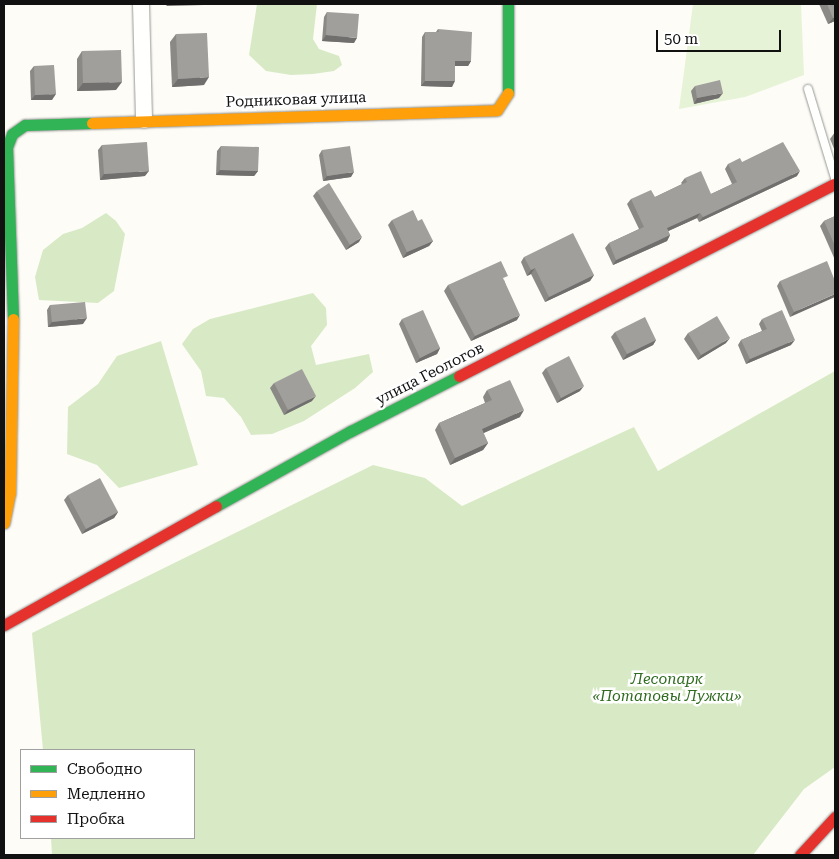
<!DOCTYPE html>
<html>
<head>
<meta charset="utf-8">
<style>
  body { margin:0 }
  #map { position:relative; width:839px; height:859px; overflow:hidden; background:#fdfcf7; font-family:"Roboto Serif",serif }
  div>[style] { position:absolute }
  .green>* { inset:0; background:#e7f3d7 }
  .forest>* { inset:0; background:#d8eac5 }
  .roads { filter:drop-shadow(0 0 1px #979795) drop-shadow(0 0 1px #979795) }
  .lane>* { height:8px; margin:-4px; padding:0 4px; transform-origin:4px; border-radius:4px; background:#fffffe }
  .street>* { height:16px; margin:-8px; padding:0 8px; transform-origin:8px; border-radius:8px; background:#fffffe }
  .fast>* { height:11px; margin:-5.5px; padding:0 5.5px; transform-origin:5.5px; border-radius:5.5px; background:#30b455 }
  .slow>* { height:11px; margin:-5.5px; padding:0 5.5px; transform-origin:5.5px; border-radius:5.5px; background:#ff9f0a }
  .jam>* { height:11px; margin:-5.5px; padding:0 5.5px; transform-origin:5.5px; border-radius:5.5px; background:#e5322d }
  .wall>* { inset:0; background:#8a8986 }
  .shaded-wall>* { inset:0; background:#716f6d }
  .building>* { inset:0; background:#a19f9c }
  span { translate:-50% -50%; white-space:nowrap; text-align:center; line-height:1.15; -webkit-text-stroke:5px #fff; paint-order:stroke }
  .street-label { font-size:15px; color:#111 }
  .park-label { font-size:15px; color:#2f6b1f; font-style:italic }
  .frame { position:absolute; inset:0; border:5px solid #111; pointer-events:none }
  .legend { position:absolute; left:20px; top:749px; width:175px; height:90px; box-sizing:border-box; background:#fff; border:1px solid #a0a0a0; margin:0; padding:6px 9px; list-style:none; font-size:15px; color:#111 }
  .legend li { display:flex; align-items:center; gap:10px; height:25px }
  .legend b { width:25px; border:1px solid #a0a0a0 }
  .scale { position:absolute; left:656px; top:30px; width:125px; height:22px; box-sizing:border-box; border:2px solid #111; border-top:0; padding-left:6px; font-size:15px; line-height:18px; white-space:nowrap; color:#111; -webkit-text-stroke:4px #fff; paint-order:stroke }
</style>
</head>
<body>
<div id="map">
  <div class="green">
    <i style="clip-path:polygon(693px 4px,801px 4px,804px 75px,745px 97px,679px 109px)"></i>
  </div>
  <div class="forest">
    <i style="clip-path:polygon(257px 4px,317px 4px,313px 39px,319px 49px,339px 56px,342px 65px,334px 71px,313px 74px,291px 75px,266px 71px,249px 55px)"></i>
    <i style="clip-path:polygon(106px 213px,116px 221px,125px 234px,114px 291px,98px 303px,39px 300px,35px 277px,43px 250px,63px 234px,82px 228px)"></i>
    <i style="clip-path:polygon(313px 293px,326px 308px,327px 325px,311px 346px,316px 365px,369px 354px,373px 372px,355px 388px,304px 421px,272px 434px,251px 435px,241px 417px,224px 398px,206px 396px,201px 371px,182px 344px,193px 329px,210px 319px)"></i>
    <i style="clip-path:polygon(161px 341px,198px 465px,119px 488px,97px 465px,67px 454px,68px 407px,98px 384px,117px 356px)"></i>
    <i style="clip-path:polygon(835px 371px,835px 767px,804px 789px,753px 855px,52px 855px,51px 838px,194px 838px,194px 750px,43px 750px,32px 633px,373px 465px,425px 478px,462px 506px,634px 427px,658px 471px)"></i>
  </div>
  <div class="roads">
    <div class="lane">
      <i style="left:808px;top:89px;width:93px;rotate:73.1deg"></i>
    </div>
    <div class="street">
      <i style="left:141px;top:4px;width:116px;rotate:88.5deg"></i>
    </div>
    <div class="fast">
      <i style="left:508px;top:4px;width:89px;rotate:90deg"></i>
      <i style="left:13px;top:319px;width:172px;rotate:-92deg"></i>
      <i style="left:7px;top:147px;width:14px;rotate:-69deg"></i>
      <i style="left:12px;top:134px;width:16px;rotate:-35deg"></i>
      <i style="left:25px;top:125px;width:67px;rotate:-1.7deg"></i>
      <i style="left:216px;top:506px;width:154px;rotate:-29.1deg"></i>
      <i style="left:351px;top:431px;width:121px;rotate:-27deg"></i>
    </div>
    <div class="slow">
      <i style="left:92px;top:123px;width:405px;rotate:-1.8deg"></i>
      <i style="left:497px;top:110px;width:20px;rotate:-57deg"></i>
      <i style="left:4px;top:523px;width:31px;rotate:-79deg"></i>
      <i style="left:10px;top:493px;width:174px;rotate:-89deg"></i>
    </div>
    <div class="jam">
      <i style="left:459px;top:376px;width:422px;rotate:-27.1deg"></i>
      <i style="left:4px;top:625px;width:243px;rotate:-29.3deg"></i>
      <i style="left:800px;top:855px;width:52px;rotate:-47.4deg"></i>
    </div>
  </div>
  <div class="wall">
    <i style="clip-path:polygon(819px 4px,835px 4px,835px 21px,828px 24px)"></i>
    <i style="clip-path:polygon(327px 12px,354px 43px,322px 41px,324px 17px)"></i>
    <i style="clip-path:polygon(438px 29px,471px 61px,468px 66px,455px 66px,452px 87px,421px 86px,422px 37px,425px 32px,436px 32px)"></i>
    <i style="clip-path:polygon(176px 34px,204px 85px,172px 87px,170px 42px)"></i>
    <i style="clip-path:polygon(82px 51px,116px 90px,77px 91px,77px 59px)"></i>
    <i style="clip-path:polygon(34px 66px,52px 100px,31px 100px,30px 71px)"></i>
    <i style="clip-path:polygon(695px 86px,719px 98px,694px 104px,691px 91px)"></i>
    <i style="clip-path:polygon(835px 132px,835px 151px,830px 139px)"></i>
    <i style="clip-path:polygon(102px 145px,145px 176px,100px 180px,98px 150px)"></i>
    <i style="clip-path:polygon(221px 146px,258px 171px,254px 176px,216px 175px,217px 151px)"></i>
    <i style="clip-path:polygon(322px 150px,351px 177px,323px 181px,319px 155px)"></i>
    <i style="clip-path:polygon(742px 162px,797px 176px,699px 222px,697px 218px,668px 231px,670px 235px,667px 241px,613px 265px,605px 248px,609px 243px,639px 229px,627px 204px,631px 199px,655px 197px,682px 184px,681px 183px,685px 178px,711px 194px,732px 184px,725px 169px,728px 164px)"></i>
    <i style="clip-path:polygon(317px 191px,359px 242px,346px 250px,313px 196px)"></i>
    <i style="clip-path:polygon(835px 216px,835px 260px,820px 226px,824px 221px)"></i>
    <i style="clip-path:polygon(392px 220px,433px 241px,429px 246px,403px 258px,388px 225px)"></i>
    <i style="clip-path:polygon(524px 257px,594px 275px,590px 281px,545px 302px,531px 274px,527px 276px,521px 262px)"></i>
    <i style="clip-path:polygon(504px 280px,517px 320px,471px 341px,444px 291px,448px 285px)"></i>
    <i style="clip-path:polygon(780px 281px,835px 281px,790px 317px,777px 286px)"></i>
    <i style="clip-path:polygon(50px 305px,83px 324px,48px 327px,47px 310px)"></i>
    <i style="clip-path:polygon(402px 319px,440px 348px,437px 354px,416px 363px,399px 324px)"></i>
    <i style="clip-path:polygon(762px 319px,791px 345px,746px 364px,738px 345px,741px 340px,762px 331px,759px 324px)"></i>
    <i style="clip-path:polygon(615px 332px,656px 340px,653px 345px,623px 360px,611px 337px)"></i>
    <i style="clip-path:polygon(688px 333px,726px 343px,698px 360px,684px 339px)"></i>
    <i style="clip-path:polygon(546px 368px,580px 391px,557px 403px,542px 373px)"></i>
    <i style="clip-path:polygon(274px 383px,312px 401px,284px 415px,270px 388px)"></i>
    <i style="clip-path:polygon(487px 390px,520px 417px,483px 433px,488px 443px,483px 450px,450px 465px,435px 430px,439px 423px,485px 403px,483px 397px)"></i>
    <i style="clip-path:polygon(68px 495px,118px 512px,114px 518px,82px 534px,64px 500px)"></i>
  </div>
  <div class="shaded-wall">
    <i style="clip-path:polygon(75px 4px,112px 4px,75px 5px)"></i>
    <i style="clip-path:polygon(168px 4px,204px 4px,204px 5px,166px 6px)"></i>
    <i style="clip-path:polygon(835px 17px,835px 21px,828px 24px,833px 18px)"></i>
    <i style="clip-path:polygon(326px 35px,357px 38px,354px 43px,322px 41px)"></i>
    <i style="clip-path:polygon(455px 61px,471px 61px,468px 66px,452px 66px)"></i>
    <i style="clip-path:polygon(209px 77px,204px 85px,172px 87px,178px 79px)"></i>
    <i style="clip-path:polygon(425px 81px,455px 81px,452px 87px,421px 86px)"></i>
    <i style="clip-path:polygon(122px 82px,116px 90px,77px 91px,83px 83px)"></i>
    <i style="clip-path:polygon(723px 93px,719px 98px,694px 104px,697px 98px)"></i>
    <i style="clip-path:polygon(56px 94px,52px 100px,31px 100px,35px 95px)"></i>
    <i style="clip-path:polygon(220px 170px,258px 171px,254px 176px,216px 175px)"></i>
    <i style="clip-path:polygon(149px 171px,145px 176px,100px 180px,104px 174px)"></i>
    <i style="clip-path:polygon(800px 171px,797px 176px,699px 222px,703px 217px)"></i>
    <i style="clip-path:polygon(354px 172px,351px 177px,323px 181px,327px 176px)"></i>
    <i style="clip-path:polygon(700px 213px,697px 218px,664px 233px,667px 228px)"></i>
    <i style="clip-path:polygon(670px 235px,667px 241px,613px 265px,616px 260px)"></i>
    <i style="clip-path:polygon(362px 237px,359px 242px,346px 250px,350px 245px)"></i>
    <i style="clip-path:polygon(433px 241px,429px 246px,403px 258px,407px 252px)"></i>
    <i style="clip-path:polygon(535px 268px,531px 274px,527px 276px,531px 270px)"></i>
    <i style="clip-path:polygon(594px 275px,590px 281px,545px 302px,549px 297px)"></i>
    <i style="clip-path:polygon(835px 294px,835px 297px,790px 317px,794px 312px)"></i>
    <i style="clip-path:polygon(520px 315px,517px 320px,471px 341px,475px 336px)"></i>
    <i style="clip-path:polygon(87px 318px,83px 324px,48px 327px,52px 322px)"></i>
    <i style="clip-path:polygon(730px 338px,726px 343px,698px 360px,701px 355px)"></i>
    <i style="clip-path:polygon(656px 340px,653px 345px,623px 360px,627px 354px)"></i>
    <i style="clip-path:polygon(795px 340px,791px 345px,746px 364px,750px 359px)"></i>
    <i style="clip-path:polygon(440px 348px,437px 354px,416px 363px,420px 358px)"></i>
    <i style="clip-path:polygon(584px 386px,580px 391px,557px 403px,561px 398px)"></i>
    <i style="clip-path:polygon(316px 396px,312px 401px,284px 415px,288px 410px)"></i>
    <i style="clip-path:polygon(524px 410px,520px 417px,477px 436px,482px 429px)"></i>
    <i style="clip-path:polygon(488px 443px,483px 450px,450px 465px,455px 458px)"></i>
    <i style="clip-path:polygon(118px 512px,114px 518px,82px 534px,86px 529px)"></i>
  </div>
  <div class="building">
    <i style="clip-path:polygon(827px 4px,835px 4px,835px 17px,833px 18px)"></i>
    <i style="clip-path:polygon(327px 12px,359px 14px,357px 38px,326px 35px)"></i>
    <i style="clip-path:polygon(438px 29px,472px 32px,471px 61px,455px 61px,455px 81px,425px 81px,425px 32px,439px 32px)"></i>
    <i style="clip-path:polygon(207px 33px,209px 77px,178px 79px,176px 34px)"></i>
    <i style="clip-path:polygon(121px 50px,122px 82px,83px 83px,82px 51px)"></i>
    <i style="clip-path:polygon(54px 65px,56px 94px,35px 95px,34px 66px)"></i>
    <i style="clip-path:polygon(720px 80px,723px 93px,697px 98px,695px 86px)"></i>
    <i style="clip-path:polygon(147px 142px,149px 171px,104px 174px,102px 145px)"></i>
    <i style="clip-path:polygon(783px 142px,800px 171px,703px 217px,700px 213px,667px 228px,670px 235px,616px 260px,609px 243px,644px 227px,631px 199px,651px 190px,655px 197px,687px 182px,685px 178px,701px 171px,711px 194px,737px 182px,728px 164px,740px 158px,742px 162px)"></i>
    <i style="clip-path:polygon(221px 146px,259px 147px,258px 171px,220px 170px)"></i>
    <i style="clip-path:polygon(350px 146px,354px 172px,327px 176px,322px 150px)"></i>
    <i style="clip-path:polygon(329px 183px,362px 237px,350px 245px,317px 191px)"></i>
    <i style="clip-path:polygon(413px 210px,418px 221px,422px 219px,433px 241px,407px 252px,392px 220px)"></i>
    <i style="clip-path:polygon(835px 216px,835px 246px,824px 221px)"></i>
    <i style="clip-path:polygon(573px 233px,594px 275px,549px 297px,535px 268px,531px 270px,524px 257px)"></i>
    <i style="clip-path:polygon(501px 261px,508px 276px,503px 278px,520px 315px,475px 336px,448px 285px)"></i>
    <i style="clip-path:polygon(827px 261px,835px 281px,835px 294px,794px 312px,780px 281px)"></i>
    <i style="clip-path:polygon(85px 302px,87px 318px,52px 322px,50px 305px)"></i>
    <i style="clip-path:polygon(423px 310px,440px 348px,420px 358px,402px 319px)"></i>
    <i style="clip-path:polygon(782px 310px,795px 340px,750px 359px,741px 340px,767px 329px,762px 319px)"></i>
    <i style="clip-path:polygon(717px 316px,730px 338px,701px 355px,688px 333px)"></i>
    <i style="clip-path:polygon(645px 317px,656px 340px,627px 354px,615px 332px)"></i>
    <i style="clip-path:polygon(569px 356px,584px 386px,561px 398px,546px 368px)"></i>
    <i style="clip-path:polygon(302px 369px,316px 396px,288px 410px,274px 383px)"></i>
    <i style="clip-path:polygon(510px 380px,524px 410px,482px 429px,488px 443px,455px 458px,439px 423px,492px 400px,487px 390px)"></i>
    <i style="clip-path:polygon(100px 478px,118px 512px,86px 529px,68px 495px)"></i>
  </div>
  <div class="street-label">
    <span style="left:296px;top:100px;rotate:-2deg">Родниковая улица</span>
    <span style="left:430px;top:374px;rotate:-27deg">улица Геологов</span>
  </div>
  <div class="park-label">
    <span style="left:667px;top:688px">Лесопарк<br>«Потаповы Лужки»</span>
  </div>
  <div class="frame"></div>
  <ul class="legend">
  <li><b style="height:6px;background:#30b455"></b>Свободно</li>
  <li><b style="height:6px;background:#ff9f0a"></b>Медленно</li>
  <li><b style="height:6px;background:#e5322d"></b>Пробка</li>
  </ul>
  <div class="scale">50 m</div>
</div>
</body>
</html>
